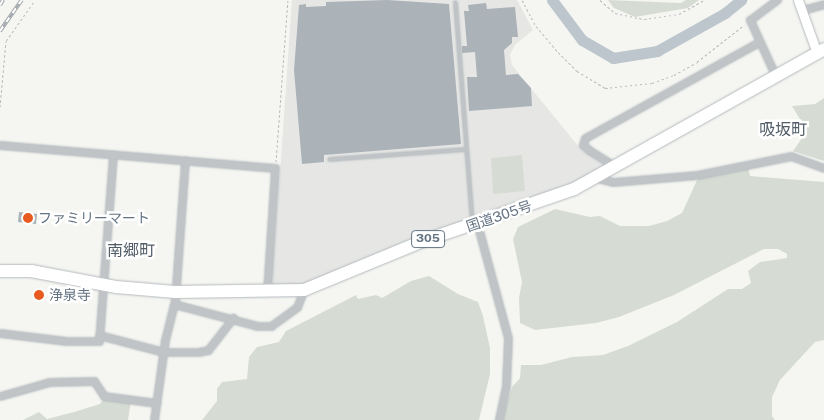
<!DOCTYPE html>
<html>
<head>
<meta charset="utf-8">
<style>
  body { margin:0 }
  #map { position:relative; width:824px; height:420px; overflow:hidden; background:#f5f6f1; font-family:"Public Sans","Noto Sans JP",sans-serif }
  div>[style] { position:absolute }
  .built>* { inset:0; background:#e6e7e5 }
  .green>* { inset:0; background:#d6dcd3 }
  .river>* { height:11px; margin:-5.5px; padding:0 5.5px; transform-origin:5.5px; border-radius:5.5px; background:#bcc6cc }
  .building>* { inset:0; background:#abb2b8 }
  .path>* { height:1px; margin-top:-0.5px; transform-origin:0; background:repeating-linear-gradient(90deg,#babcbf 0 2.5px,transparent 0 5px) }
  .roads { filter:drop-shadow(0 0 1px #b4b9be) drop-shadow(0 0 1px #b4b9be) }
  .lane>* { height:3px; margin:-1.5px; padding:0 1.5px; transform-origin:1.5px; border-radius:1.5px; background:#c0c4c7 }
  .street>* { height:7px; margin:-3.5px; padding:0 3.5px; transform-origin:3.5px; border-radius:3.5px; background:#c0c4c7 }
  .secondary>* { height:9px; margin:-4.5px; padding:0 4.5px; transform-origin:4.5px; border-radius:4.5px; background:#fff }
  .highway>* { height:12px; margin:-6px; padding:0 6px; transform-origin:6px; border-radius:6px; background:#fff }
  .rail>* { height:4px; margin-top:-2px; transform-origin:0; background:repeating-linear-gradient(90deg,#fff 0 5.5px,#a2a8ae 0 11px); box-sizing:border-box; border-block:1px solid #a2a8ae }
  .dots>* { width:14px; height:14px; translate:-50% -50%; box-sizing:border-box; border:2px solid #fff; border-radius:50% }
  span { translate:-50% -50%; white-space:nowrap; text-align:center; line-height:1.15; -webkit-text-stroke:5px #fff; paint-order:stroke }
  .shield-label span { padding:1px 4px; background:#fff; border:1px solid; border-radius:4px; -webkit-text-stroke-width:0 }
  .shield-label { font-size:12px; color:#637383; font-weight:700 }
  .street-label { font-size:14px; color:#637383 }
  .poi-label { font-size:14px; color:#637383 }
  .left { translate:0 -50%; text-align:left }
  .quarter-label { font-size:16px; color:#525d68 }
</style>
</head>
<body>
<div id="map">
  <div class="built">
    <i style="clip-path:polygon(292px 0,517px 0,533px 30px,515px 45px,510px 55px,512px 65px,579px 147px,606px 166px,550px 195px,300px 286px,272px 288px)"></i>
  </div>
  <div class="green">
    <i style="clip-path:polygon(608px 0,681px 3px,686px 0,699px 0,688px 8px,635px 17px,614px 8px)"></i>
    <i style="clip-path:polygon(824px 98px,824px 161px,793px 151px,807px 131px,792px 106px,815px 104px)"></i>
    <i style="clip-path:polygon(522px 155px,525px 191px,493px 194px,491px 158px)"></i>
    <i style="clip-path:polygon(748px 166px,750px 176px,824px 182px,824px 340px,815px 342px,780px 380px,772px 397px,772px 416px,775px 420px,502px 420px,512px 387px,520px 378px,521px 365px,541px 365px,572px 357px,603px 355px,628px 346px,677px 322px,728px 289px,742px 289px,751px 283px,748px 271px,760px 262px,787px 258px,787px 254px,778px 249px,764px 249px,674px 295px,619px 317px,596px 323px,535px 330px,520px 323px,519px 298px,522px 282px,513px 239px,518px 227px,555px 209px,590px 217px,600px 216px,620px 226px,649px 226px,667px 221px,682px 213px,698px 178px)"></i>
    <i style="clip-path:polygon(429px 276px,458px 294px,478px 302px,483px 316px,490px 348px,490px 374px,479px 420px,202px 420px,217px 401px,217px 389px,222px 382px,247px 379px,249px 357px,257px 347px,279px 342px,286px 331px,356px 295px,358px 299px,376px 295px,382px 298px,411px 281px)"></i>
    <i style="clip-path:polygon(104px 398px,131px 401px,128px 420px,23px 420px,39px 412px,47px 419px,74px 412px,100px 404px)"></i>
  </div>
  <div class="river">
    <i style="left:552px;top:0;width:50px;rotate:53.1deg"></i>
    <i style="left:582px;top:40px;width:36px;rotate:30deg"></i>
    <i style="left:613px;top:58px;width:45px;rotate:-9deg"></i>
    <i style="left:657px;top:51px;width:78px;rotate:-29.2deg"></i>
    <i style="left:725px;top:13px;width:21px;rotate:-39deg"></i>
  </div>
  <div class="building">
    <i style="clip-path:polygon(387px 0,449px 4px,461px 144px,324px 155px,324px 162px,302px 164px,294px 70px,299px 5px,306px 4px,306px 7px,326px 6px,326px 2px)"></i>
    <i style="clip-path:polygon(486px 3px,487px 9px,515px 7px,518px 37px,512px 37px,512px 43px,504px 50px,506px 75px,518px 74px,531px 88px,532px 106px,469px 111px,467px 77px,477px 77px,475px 52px,462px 53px,462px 46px,467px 46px,464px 11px,469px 11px,468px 5px)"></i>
    <i style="clip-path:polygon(19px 212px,37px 214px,36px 224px,18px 222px)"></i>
  </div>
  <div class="path">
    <i style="left:522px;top:0;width:30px;rotate:62deg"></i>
    <i style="left:536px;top:26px;width:34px;rotate:50deg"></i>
    <i style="left:558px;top:52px;width:27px;rotate:45deg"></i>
    <i style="left:577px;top:71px;width:33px;rotate:31deg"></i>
    <i style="left:605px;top:88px;width:47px;rotate:-6.1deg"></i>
    <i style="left:652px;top:83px;width:23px;rotate:-20deg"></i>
    <i style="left:674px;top:75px;width:26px;rotate:-29deg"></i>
    <i style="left:697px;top:62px;width:60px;rotate:-38.2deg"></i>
    <i style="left:600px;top:0;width:20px;rotate:41deg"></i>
    <i style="left:615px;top:13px;width:30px;rotate:12deg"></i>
    <i style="left:644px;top:19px;width:35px;rotate:-8deg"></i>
    <i style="left:679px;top:14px;width:29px;rotate:-29deg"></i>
    <i style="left:0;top:107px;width:66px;rotate:-84.8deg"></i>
    <i style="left:6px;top:41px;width:50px;rotate:-54.7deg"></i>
    <i style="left:276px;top:162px;width:162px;rotate:-85.8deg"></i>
  </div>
  <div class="roads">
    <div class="lane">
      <i style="left:455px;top:2px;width:221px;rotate:85.6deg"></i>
      <i style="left:329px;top:159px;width:136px;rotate:-4.2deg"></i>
    </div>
    <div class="street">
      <i style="left:802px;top:10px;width:23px;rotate:-15deg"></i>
      <i style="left:776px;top:77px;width:63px;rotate:-114.5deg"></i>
      <i style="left:750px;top:20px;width:34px;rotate:-37deg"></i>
      <i style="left:0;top:145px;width:276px;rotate:4.8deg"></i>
      <i style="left:275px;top:168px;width:124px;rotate:93.7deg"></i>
      <i style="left:616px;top:167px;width:32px;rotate:-148deg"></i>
      <i style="left:589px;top:150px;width:8px;rotate:-140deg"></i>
      <i style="left:583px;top:145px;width:7px;rotate:-74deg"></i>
      <i style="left:585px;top:138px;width:199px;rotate:-28.9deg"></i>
      <i style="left:597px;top:178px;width:16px;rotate:14deg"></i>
      <i style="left:613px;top:182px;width:84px;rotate:-4.8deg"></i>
      <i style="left:697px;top:175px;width:96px;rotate:-11.4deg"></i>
      <i style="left:791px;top:156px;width:35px;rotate:20deg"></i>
      <i style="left:477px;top:223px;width:119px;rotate:74.9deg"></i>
      <i style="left:508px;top:338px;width:48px;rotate:92.4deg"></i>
      <i style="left:506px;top:386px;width:35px;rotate:102deg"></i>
      <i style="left:174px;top:304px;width:86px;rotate:14.8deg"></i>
      <i style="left:257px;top:326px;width:14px"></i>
      <i style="left:271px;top:326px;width:32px;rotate:-36deg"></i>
      <i style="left:297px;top:307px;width:18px;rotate:-68deg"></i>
      <i style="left:0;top:333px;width:67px;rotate:6.8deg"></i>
      <i style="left:67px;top:341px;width:32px"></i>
      <i style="left:99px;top:341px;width:187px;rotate:-85.7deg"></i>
      <i style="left:99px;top:335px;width:67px;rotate:14.7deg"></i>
      <i style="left:164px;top:352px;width:34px"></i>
      <i style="left:198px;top:352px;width:10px;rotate:-11deg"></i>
      <i style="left:208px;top:350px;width:41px;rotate:-52deg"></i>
      <i style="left:0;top:396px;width:51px;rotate:-15.9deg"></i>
      <i style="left:49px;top:382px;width:45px;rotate:-1.3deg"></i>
      <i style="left:94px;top:381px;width:18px;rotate:56deg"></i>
      <i style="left:104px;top:396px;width:53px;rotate:7.5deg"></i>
      <i style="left:154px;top:420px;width:81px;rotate:-82.2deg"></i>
      <i style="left:165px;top:340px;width:41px;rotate:-76deg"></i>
      <i style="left:175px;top:300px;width:140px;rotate:-85.9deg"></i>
    </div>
    <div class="secondary">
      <i style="left:798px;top:0;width:56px;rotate:70.3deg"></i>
    </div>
    <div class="highway">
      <i style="left:0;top:271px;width:31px"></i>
      <i style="left:31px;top:271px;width:86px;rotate:10.7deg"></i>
      <i style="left:116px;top:287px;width:59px;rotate:4.8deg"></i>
      <i style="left:175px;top:292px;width:129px;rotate:-0.9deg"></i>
      <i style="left:304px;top:290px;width:129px;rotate:-22.4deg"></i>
      <i style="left:423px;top:241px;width:160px;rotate:-19deg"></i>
      <i style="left:574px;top:189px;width:287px;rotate:-29.2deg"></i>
    </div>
  </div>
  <div class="rail">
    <i style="left:0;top:5px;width:6px;rotate:-59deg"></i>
    <i style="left:0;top:31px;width:38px;rotate:-55deg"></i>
  </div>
  <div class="dots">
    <i style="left:28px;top:218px;background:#e75b20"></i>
    <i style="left:39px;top:295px;background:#e75b20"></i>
  </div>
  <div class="shield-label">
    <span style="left:428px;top:239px">305</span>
  </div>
  <div class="street-label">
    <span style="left:499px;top:216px;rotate:-19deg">国道305号</span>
  </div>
  <div class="poi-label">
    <span class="left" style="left:38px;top:218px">ファミリーマート</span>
    <span class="left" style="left:49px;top:295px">浄泉寺</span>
  </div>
  <div class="quarter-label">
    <span style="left:783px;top:130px">吸坂町</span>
    <span style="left:131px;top:251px">南郷町</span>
  </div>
</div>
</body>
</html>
